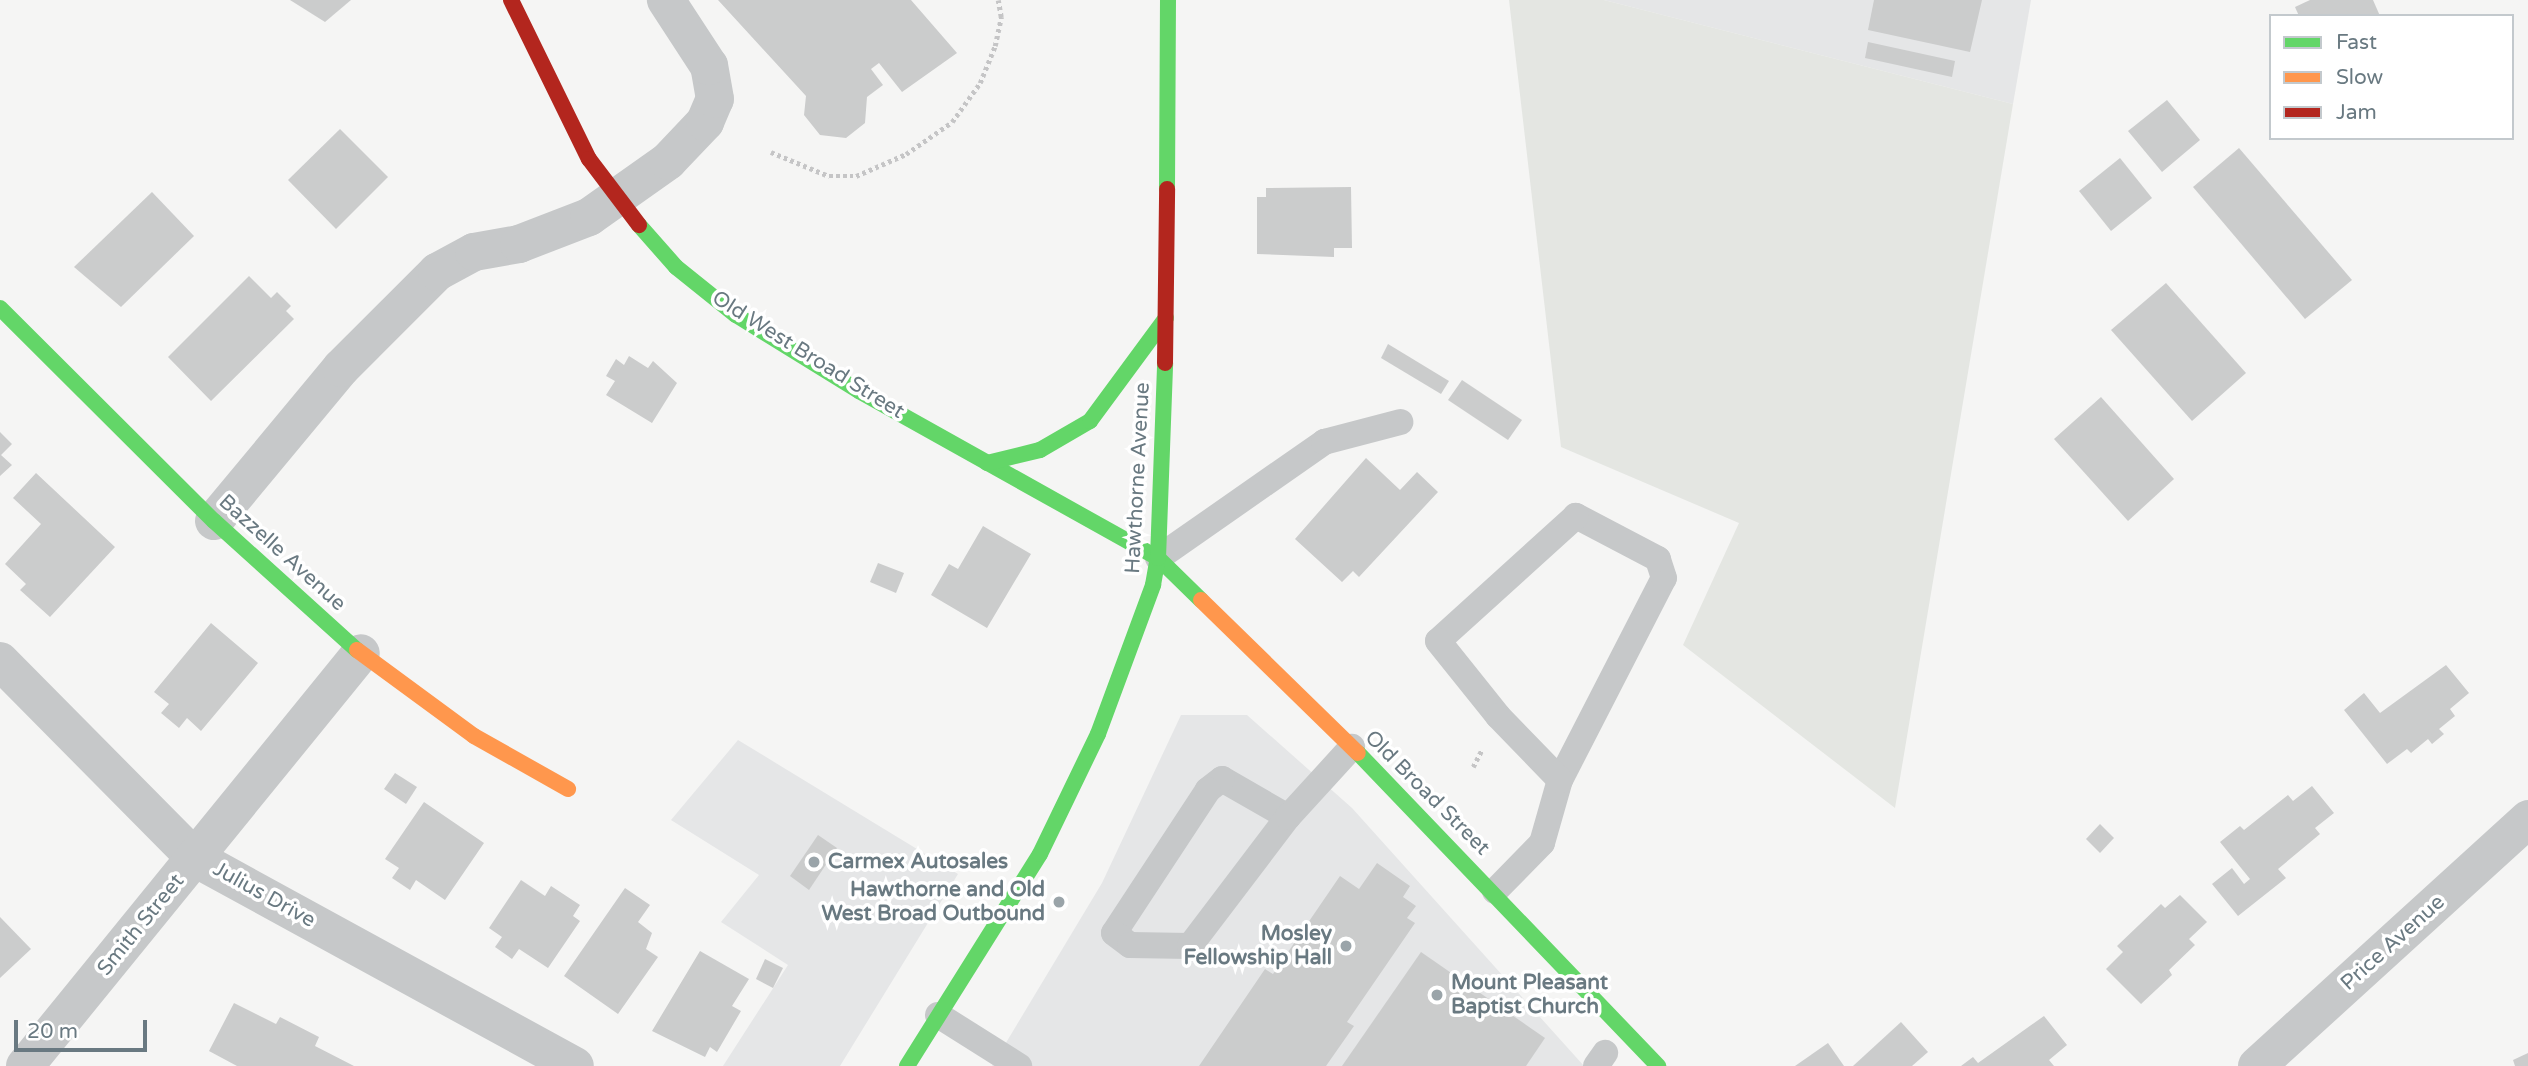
<!DOCTYPE html>
<html>
<head>
<meta charset="utf-8">
<style>
  body { margin:0 }
  #map { position:relative; width:2528px; height:1066px; overflow:hidden; background:#f5f5f4; font-family:"Varela Round",sans-serif }
  div>[style] { position:absolute }
  .built>* { inset:0; background:#e5e6e7 }
  .green>* { inset:0; background:#e4e6e2 }
  .building>* { inset:0; background:#cbcccc }
  .path>* { height:4.5px; margin-top:-2.25px; transform-origin:0; background:repeating-linear-gradient(90deg,#c5c5c6 0 3.5px,transparent 0 7px) }
  .lane>* { height:26px; margin:-13px; padding:0 13px; transform-origin:13px; border-radius:13px; background:#c6c8c9 }
  .street>* { height:38px; margin:-19px; padding:0 19px; transform-origin:19px; border-radius:19px; background:#c6c8c9 }
  .fast>* { height:16px; margin:-8px; padding:0 8px; transform-origin:8px; border-radius:8px; background:#63d668 }
  .slow>* { height:16px; margin:-8px; padding:0 8px; transform-origin:8px; border-radius:8px; background:#ff974d }
  .jam>* { height:16px; margin:-8px; padding:0 8px; transform-origin:8px; border-radius:8px; background:#b3261e }
  .dots>* { width:19px; height:19px; translate:-50% -50%; box-sizing:border-box; border:4px solid #fff; border-radius:50% }
  span { translate:-50% -50%; white-space:nowrap; text-align:center; line-height:1.15; -webkit-text-stroke:7px #fff; paint-order:stroke }
  .street-label { font-size:21px; color:#697981 }
  .poi-label { font-size:21px; color:#697981; font-weight:700 }
  .left { translate:0 -50%; text-align:left }
  .right { translate:-100% -50%; text-align:right }
  .legend { position:absolute; left:2269px; top:14px; width:245px; height:126px; box-sizing:border-box; background:#fff; border:2px solid #c3c9cd; margin:0; padding:9px 12px; list-style:none; font-size:21px; color:#697981 }
  .legend li { display:flex; align-items:center; gap:14px; height:35px }
  .legend b { width:35px; border:2px solid #c3c9cd }
  .scale { position:absolute; left:14px; top:1020px; width:133px; height:32px; box-sizing:border-box; border:4px solid #697981; border-top:0; padding-left:9px; font-size:21px; line-height:24px; white-space:nowrap; color:#697981; -webkit-text-stroke:5px #fff; paint-order:stroke }
</style>
</head>
<body>
<div id="map">
  <div class="built">
    <i style="clip-path:polygon(1604px 0,2031px 0,2013px 104px)"></i>
    <i style="clip-path:polygon(1181px 715px,1247px 715px,1352px 808px,1584px 1066px,992px 1066px,1102px 883px)"></i>
    <i style="clip-path:polygon(738px 740px,958px 874px,840px 1066px,723px 1066px,788px 965px,721px 922px,759px 875px,671px 820px)"></i>
  </div>
  <div class="green">
    <i style="clip-path:polygon(1509px 0,1604px 0,2013px 104px,1895px 808px,1683px 645px,1739px 523px,1561px 447px)"></i>
  </div>
  <div class="building">
    <i style="clip-path:polygon(290px 0,351px 0,325px 22px)"></i>
    <i style="clip-path:polygon(718px 0,911px 0,957px 53px,902px 92px,879px 63px,871px 69px,883px 85px,867px 97px,865px 123px,846px 138px,820px 135px,804px 115px,806px 96px)"></i>
    <i style="clip-path:polygon(1874px 0,1982px 0,1970px 52px,1868px 30px)"></i>
    <i style="clip-path:polygon(2310px 0,2373px 0,2380px 16px,2299px 16px,2295px 7px)"></i>
    <i style="clip-path:polygon(1868px 42px,1955px 61px,1952px 77px,1865px 58px)"></i>
    <i style="clip-path:polygon(2167px 100px,2200px 140px,2162px 172px,2128px 131px)"></i>
    <i style="clip-path:polygon(340px 129px,388px 177px,336px 229px,288px 180px)"></i>
    <i style="clip-path:polygon(2239px 148px,2352px 280px,2305px 319px,2193px 187px)"></i>
    <i style="clip-path:polygon(2120px 158px,2152px 198px,2111px 231px,2079px 191px)"></i>
    <i style="clip-path:polygon(1351px 187px,1352px 248px,1334px 248px,1334px 257px,1257px 254px,1257px 197px,1266px 197px,1266px 188px)"></i>
    <i style="clip-path:polygon(152px 192px,194px 236px,121px 307px,74px 267px)"></i>
    <i style="clip-path:polygon(249px 276px,271px 298px,277px 292px,291px 306px,286px 311px,294px 319px,211px 401px,168px 357px)"></i>
    <i style="clip-path:polygon(2166px 283px,2246px 373px,2192px 421px,2111px 330px)"></i>
    <i style="clip-path:polygon(1388px 344px,1449px 381px,1441px 394px,1381px 358px)"></i>
    <i style="clip-path:polygon(629px 356px,648px 368px,653px 361px,677px 383px,652px 423px,606px 395px,615px 381px,606px 376px,616px 359px,624px 365px)"></i>
    <i style="clip-path:polygon(1462px 380px,1522px 420px,1508px 440px,1448px 400px)"></i>
    <i style="clip-path:polygon(2101px 397px,2174px 479px,2128px 521px,2054px 439px)"></i>
    <i style="clip-path:polygon(0 432px,12px 444px,1px 455px,12px 465px,0 476px)"></i>
    <i style="clip-path:polygon(1366px 458px,1400px 490px,1417px 472px,1438px 492px,1359px 577px,1353px 571px,1342px 582px,1295px 539px)"></i>
    <i style="clip-path:polygon(36px 473px,115px 547px,50px 617px,20px 590px,26px 584px,5px 564px,41px 524px,13px 498px)"></i>
    <i style="clip-path:polygon(983px 526px,1031px 554px,987px 628px,931px 595px,949px 564px,958px 569px)"></i>
    <i style="clip-path:polygon(878px 563px,904px 573px,896px 593px,870px 582px)"></i>
    <i style="clip-path:polygon(211px 623px,258px 663px,201px 731px,187px 718px,179px 728px,161px 713px,169px 704px,154px 692px)"></i>
    <i style="clip-path:polygon(2446px 665px,2469px 693px,2450px 709px,2455px 716px,2439px 729px,2444px 734px,2432px 744px,2428px 739px,2411px 753px,2407px 749px,2387px 764px,2344px 710px,2364px 693px,2380px 713px)"></i>
    <i style="clip-path:polygon(395px 773px,417px 787px,406px 804px,384px 789px)"></i>
    <i style="clip-path:polygon(2312px 786px,2334px 813px,2315px 828px,2320px 834px,2278px 869px,2286px 878px,2238px 916px,2212px 884px,2232px 868px,2244px 884px,2250px 879px,2220px 842px,2240px 826px,2244px 830px,2288px 795px,2293px 801px)"></i>
    <i style="clip-path:polygon(424px 802px,484px 843px,445px 900px,416px 880px,410px 890px,392px 878px,399px 868px,385px 859px)"></i>
    <i style="clip-path:polygon(2100px 824px,2114px 838px,2100px 853px,2086px 839px)"></i>
    <i style="clip-path:polygon(818px 835px,837px 848px,809px 890px,790px 876px)"></i>
    <i style="clip-path:polygon(1377px 863px,1410px 886px,1403px 897px,1416px 906px,1407px 918px,1415px 923px,1347px 1022px,1354px 1026px,1326px 1066px,1199px 1066px,1265px 969px,1273px 974px,1340px 876px,1359px 889px)"></i>
    <i style="clip-path:polygon(521px 880px,545px 896px,551px 886px,580px 905px,573px 916px,580px 921px,548px 968px,519px 949px,512px 959px,495px 947px,502px 937px,489px 928px)"></i>
    <i style="clip-path:polygon(625px 888px,650px 905px,638px 922px,652px 933px,646px 949px,658px 957px,618px 1014px,564px 976px)"></i>
    <i style="clip-path:polygon(2180px 895px,2207px 922px,2189px 939px,2195px 945px,2169px 970px,2172px 975px,2141px 1004px,2106px 969px,2123px 952px,2117px 946px,2161px 904px,2165px 908px)"></i>
    <i style="clip-path:polygon(0 917px,31px 949px,0 978px)"></i>
    <i style="clip-path:polygon(700px 951px,749px 979px,732px 1006px,741px 1011px,717px 1052px,710px 1047px,705px 1057px,652px 1031px)"></i>
    <i style="clip-path:polygon(1421px 952px,1545px 1038px,1526px 1066px,1342px 1066px)"></i>
    <i style="clip-path:polygon(765px 959px,783px 968px,773px 988px,756px 979px)"></i>
    <i style="clip-path:polygon(234px 1003px,276px 1024px,280px 1017px,319px 1037px,315px 1046px,354px 1066px,237px 1066px,209px 1051px)"></i>
    <i style="clip-path:polygon(2044px 1016px,2067px 1045px,2049px 1060px,2054px 1066px,1961px 1066px,1973px 1057px,1978px 1063px)"></i>
    <i style="clip-path:polygon(1901px 1022px,1928px 1052px,1912px 1066px,1853px 1066px)"></i>
    <i style="clip-path:polygon(1828px 1043px,1844px 1066px,1795px 1066px)"></i>
    <i style="clip-path:polygon(2528px 1053px,2528px 1066px,2515px 1066px,2513px 1060px)"></i>
  </div>
  <div class="path">
    <i style="left:771px;top:152px;width:63px;rotate:22.5deg"></i>
    <i style="left:829px;top:176px;width:27px"></i>
    <i style="left:856px;top:176px;width:55px;rotate:-23.7deg"></i>
    <i style="left:906px;top:154px;width:56px;rotate:-34.8deg"></i>
    <i style="left:952px;top:122px;width:48px;rotate:-54.3deg"></i>
    <i style="left:980px;top:83px;width:40px;rotate:-68deg"></i>
    <i style="left:995px;top:46px;width:30px;rotate:-78deg"></i>
    <i style="left:1001px;top:17px;width:17px;rotate:-100deg"></i>
    <i style="left:1473px;top:767px;width:20px;rotate:-63deg"></i>
  </div>
  <div class="lane">
    <i style="left:1158px;top:558px;width:203px;rotate:-34.9deg"></i>
    <i style="left:1324px;top:442px;width:79px;rotate:-14.7deg"></i>
    <i style="left:1288px;top:817px;width:76px;rotate:-150.1deg"></i>
    <i style="left:1222px;top:779px;width:18px;rotate:142deg"></i>
    <i style="left:1208px;top:790px;width:171px;rotate:123.3deg"></i>
    <i style="left:1114px;top:933px;width:20px;rotate:37deg"></i>
    <i style="left:1130px;top:945px;width:60px;rotate:1deg"></i>
    <i style="left:1190px;top:946px;width:162px;rotate:-52.8deg"></i>
    <i style="left:1288px;top:817px;width:95px;rotate:-47.6deg"></i>
    <i style="left:1495px;top:891px;width:67px;rotate:-45.6deg"></i>
    <i style="left:1542px;top:843px;width:66px;rotate:-74.1deg"></i>
    <i style="left:1560px;top:780px;width:227px;rotate:-62.8deg"></i>
    <i style="left:1664px;top:578px;width:20px;rotate:-108deg"></i>
    <i style="left:1658px;top:559px;width:93px;rotate:-152.3deg"></i>
    <i style="left:1576px;top:516px;width:186px;rotate:137.8deg"></i>
    <i style="left:1438px;top:641px;width:96px;rotate:51.3deg"></i>
    <i style="left:1498px;top:716px;width:89px;rotate:45.9deg"></i>
    <i style="left:938px;top:1015px;width:96px;rotate:32.2deg"></i>
    <i style="left:1596px;top:1066px;width:16px;rotate:-55deg"></i>
  </div>
  <div class="street">
    <i style="left:214px;top:521px;width:199px;rotate:-50.3deg"></i>
    <i style="left:341px;top:368px;width:136px;rotate:-45deg"></i>
    <i style="left:437px;top:272px;width:42px;rotate:-28.4deg"></i>
    <i style="left:474px;top:252px;width:46px;rotate:-10.1deg"></i>
    <i style="left:519px;top:244px;width:75px;rotate:-21.1deg"></i>
    <i style="left:589px;top:217px;width:97px;rotate:-35.3deg"></i>
    <i style="left:668px;top:161px;width:54px;rotate:-46.5deg"></i>
    <i style="left:705px;top:122px;width:25px;rotate:-67deg"></i>
    <i style="left:715px;top:99px;width:34px;rotate:-100deg"></i>
    <i style="left:709px;top:66px;width:79px;rotate:-123.1deg"></i>
    <i style="left:0;top:661px;width:277px;rotate:45.3deg"></i>
    <i style="left:195px;top:858px;width:433px;rotate:28.7deg"></i>
    <i style="left:25px;top:1066px;width:532px;rotate:-50.87deg"></i>
    <i style="left:2257px;top:1066px;width:367px;rotate:-42.3deg"></i>
  </div>
  <div class="fast">
    <i style="left:1167px;top:189px;width:189px;rotate:-89.7deg"></i>
    <i style="left:639px;top:225px;width:56px;rotate:48.6deg"></i>
    <i style="left:676px;top:267px;width:77px;rotate:38.7deg"></i>
    <i style="left:736px;top:315px;width:145px;rotate:31.7deg"></i>
    <i style="left:859px;top:391px;width:342px;rotate:29.2deg"></i>
    <i style="left:1158px;top:558px;width:60px;rotate:44.3deg"></i>
    <i style="left:0;top:308px;width:302px;rotate:44.9deg"></i>
    <i style="left:214px;top:521px;width:193px;rotate:42.1deg"></i>
    <i style="left:987px;top:463px;width:55px;rotate:-13.8deg"></i>
    <i style="left:1040px;top:450px;width:58px;rotate:-30.1deg"></i>
    <i style="left:1090px;top:421px;width:128px;rotate:-53.6deg"></i>
    <i style="left:1358px;top:753px;width:434px;rotate:46.2deg"></i>
    <i style="left:907px;top:1066px;width:250px;rotate:-57.9deg"></i>
    <i style="left:1040px;top:854px;width:133px;rotate:-64.2deg"></i>
    <i style="left:1098px;top:734px;width:159px;rotate:-69.7deg"></i>
    <i style="left:1153px;top:585px;width:27px;rotate:-80deg"></i>
    <i style="left:1158px;top:558px;width:195px;rotate:-87.9deg"></i>
  </div>
  <div class="slow">
    <i style="left:1201px;top:600px;width:219px;rotate:44.3deg"></i>
    <i style="left:357px;top:650px;width:145px;rotate:36.3deg"></i>
    <i style="left:474px;top:736px;width:108px;rotate:29.4deg"></i>
  </div>
  <div class="jam">
    <i style="left:511px;top:0;width:177px;rotate:63.9deg"></i>
    <i style="left:589px;top:159px;width:83px;rotate:52.9deg"></i>
    <i style="left:1165px;top:363px;width:174px;rotate:-89.3deg"></i>
  </div>
  <div class="dots">
    <i style="left:814px;top:862px;background:#9aa4a9"></i>
    <i style="left:1059px;top:902px;background:#9aa4a9"></i>
    <i style="left:1346px;top:946px;background:#9aa4a9"></i>
    <i style="left:1437px;top:995px;background:#9aa4a9"></i>
  </div>
  <div class="street-label">
    <span style="left:808px;top:355px;rotate:32deg">Old West Broad Street</span>
    <span style="left:1138px;top:478px;rotate:-87deg">Hawthorne Avenue</span>
    <span style="left:282px;top:553px;rotate:42deg">Bazzelle Avenue</span>
    <span style="left:1427px;top:793px;rotate:45deg">Old Broad Street</span>
    <span style="left:264px;top:895px;rotate:29deg">Julius Drive</span>
    <span style="left:141px;top:925px;rotate:-51deg">Smith Street</span>
    <span style="left:2393px;top:943px;rotate:-42deg">Price Avenue</span>
  </div>
  <div class="poi-label">
    <span class="left" style="left:828px;top:862px">Carmex Autosales</span>
    <span class="right" style="left:1045px;top:902px">Hawthorne and Old<br>West Broad Outbound</span>
    <span class="right" style="left:1332px;top:946px">Mosley<br>Fellowship Hall</span>
    <span class="left" style="left:1451px;top:995px">Mount Pleasant<br>Baptist Church</span>
  </div>
  <ul class="legend">
  <li><b style="height:9px;background:#63d668"></b>Fast</li>
  <li><b style="height:9px;background:#ff974d"></b>Slow</li>
  <li><b style="height:9px;background:#b3261e"></b>Jam</li>
  </ul>
  <div class="scale">20 m</div>
</div>
</body>
</html>
